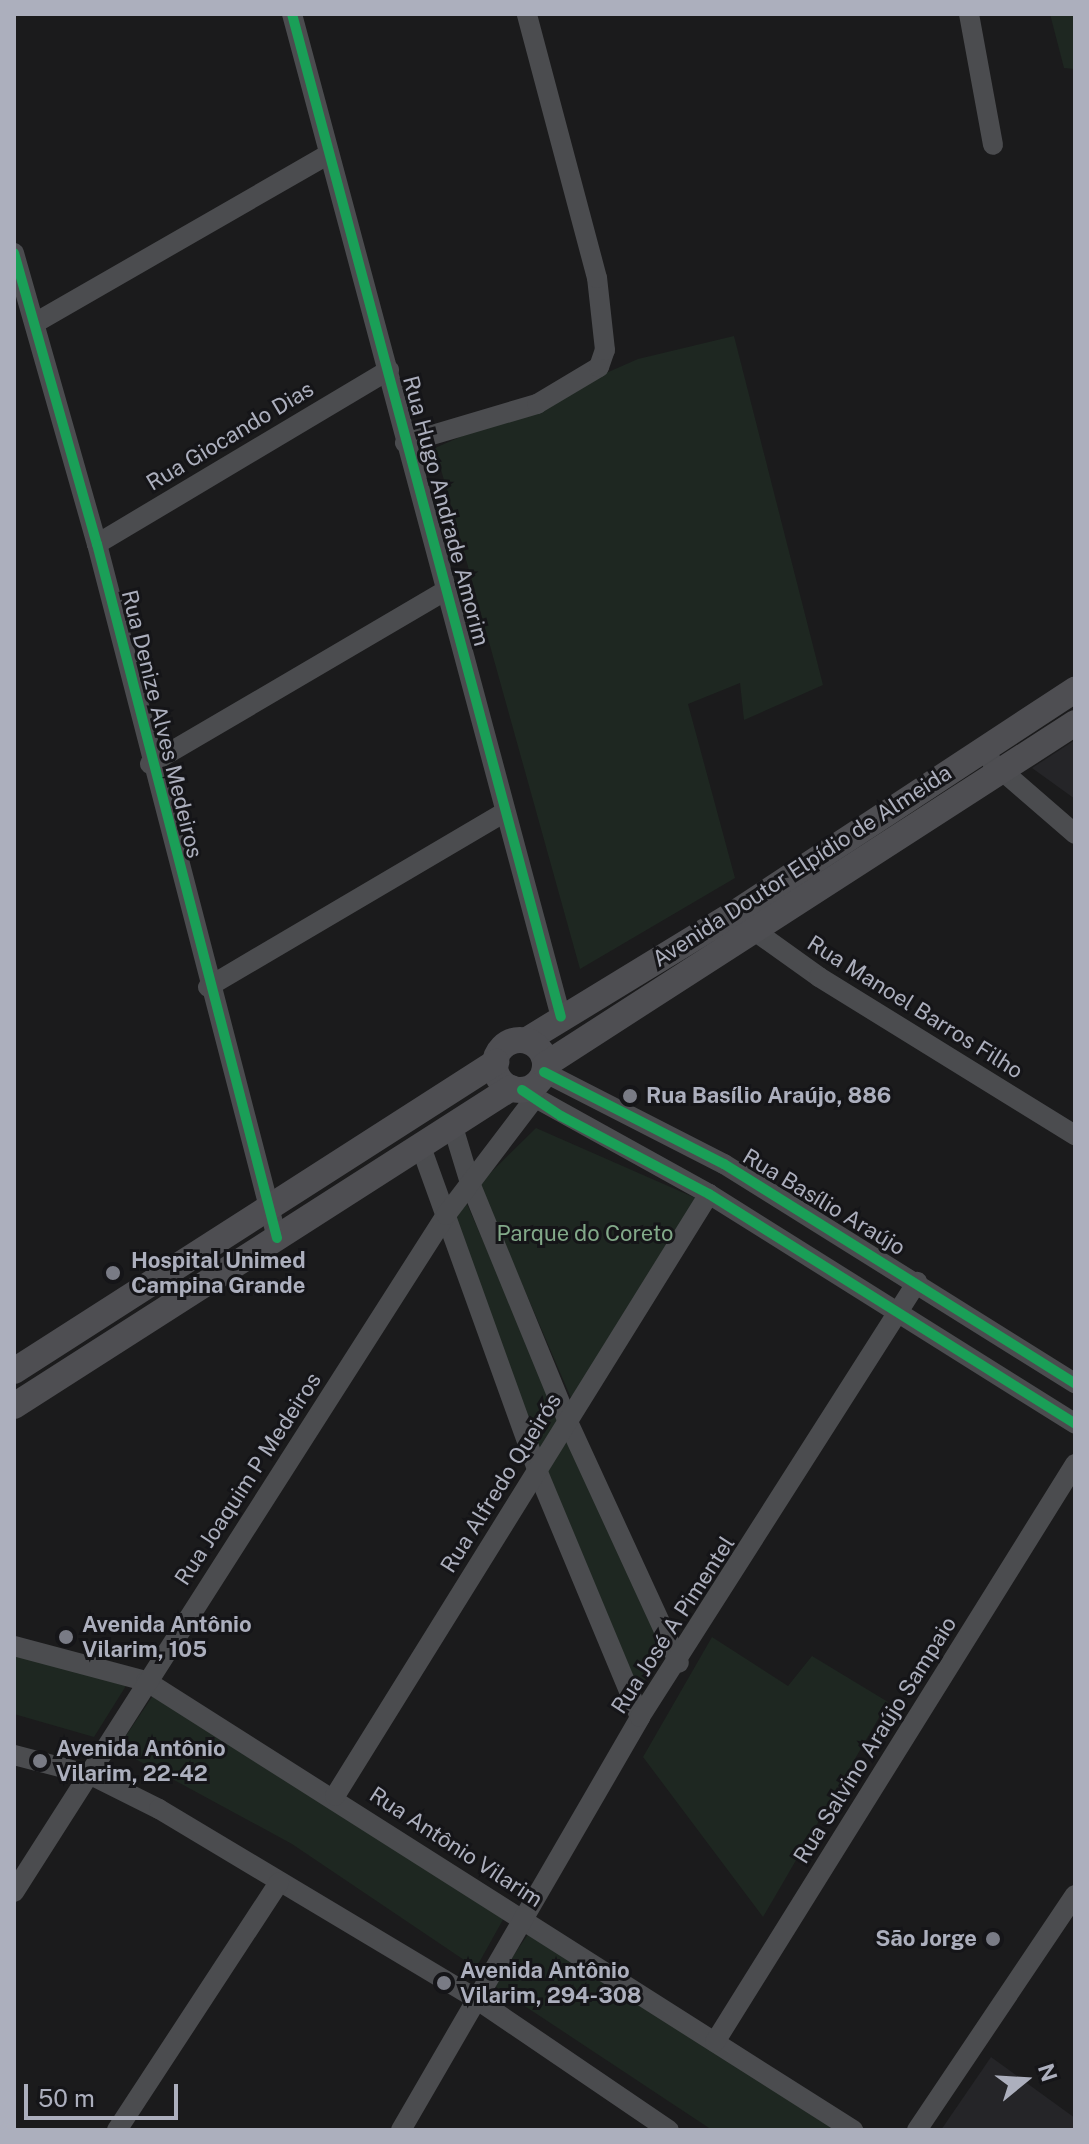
<!DOCTYPE html>
<html>
<head>
<meta charset="utf-8">
<style>
  body { margin:0 }
  #map { position:relative; width:1089px; height:2144px; overflow:hidden; background:#1b1b1c; font-family:"Public Sans",sans-serif }
  div>[style] { position:absolute }
  .built>* { inset:0; background:#252528 }
  .green>* { inset:0; background:#1e2721 }
  .minor>* { height:20px; margin:-10px; padding:0 10px; transform-origin:10px; border-radius:10px; background:#4b4c4f }
  .major>* { height:26px; margin:-13px; padding:0 13px; transform-origin:13px; border-radius:13px; background:#4e4e52 }
  .major>.ring { margin:-13px; padding:0; box-sizing:content-box; background:none; border:26px solid #4e4e52; border-radius:50% }
  .cycleway>* { height:10px; margin:-5px; padding:0 5px; transform-origin:5px; border-radius:5px; background:#1a9f57 }
  .dots>* { width:22px; height:22px; translate:-50% -50%; box-sizing:border-box; border:4px solid #151518; border-radius:50% }
  span { translate:-50% -50%; white-space:nowrap; text-align:center; line-height:1.15; -webkit-text-stroke:6px #151518; paint-order:stroke }
  .street-label { font-size:22px; color:#acafbd }
  .poi-label { font-size:22px; color:#acafbd; font-weight:700 }
  .left { translate:0 -50%; text-align:left }
  .right { translate:-100% -50%; text-align:right }
  .park-label { font-size:22px; color:#82a989 }
  .frame { position:absolute; inset:0; border:16px solid #acafbd; pointer-events:none }
  .north { position:absolute; left:985px; top:2040px; width:80px; height:80px; -webkit-text-stroke:6px #151518; paint-order:stroke; rotate:72deg; font-size:22px; font-weight:700; line-height:32px; text-align:center; color:#acafbd }
  .north::after { content:''; display:block; margin:auto; width:28px; height:36px; background:#acafbd; clip-path:polygon(50% 0,100% 100%,50% 72%,0 100%) }
  .scale { position:absolute; left:24px; top:2084px; width:154px; height:36px; box-sizing:border-box; border:4px solid #acafbd; border-top:0; padding-left:10px; font-size:24px; line-height:28px; white-space:nowrap; color:#acafbd; -webkit-text-stroke:6px #151518; paint-order:stroke }
</style>
</head>
<body>
<div id="map">
  <div class="built">
    <i style="clip-path:polygon(1075px 740px,1075px 799px,1032px 768px)"></i>
    <i style="clip-path:polygon(991px 2057px,1075px 2118px,1075px 2130px,941px 2130px)"></i>
  </div>
  <div class="green">
    <i style="clip-path:polygon(1050px 14px,1075px 14px,1075px 69px,1064px 68px)"></i>
    <i style="clip-path:polygon(734px 336px,823px 685px,744px 720px,740px 683px,688px 704px,735px 878px,580px 969px,435px 448px,638px 359px)"></i>
    <i style="clip-path:polygon(536px 1128px,700px 1200px,571px 1398px,479px 1184px)"></i>
    <i style="clip-path:polygon(467px 1204px,561px 1419px,540px 1453px,449px 1219px)"></i>
    <i style="clip-path:polygon(569px 1440px,666px 1653px,637px 1691px,544px 1468px)"></i>
    <i style="clip-path:polygon(712px 1637px,788px 1686px,812px 1656px,888px 1702px,763px 1917px,643px 1757px)"></i>
    <i style="clip-path:polygon(14px 1651px,129px 1681px,94px 1737px,14px 1714px)"></i>
    <i style="clip-path:polygon(154px 1694px,505px 1916px,476px 1968px,292px 1844px,117px 1749px)"></i>
    <i style="clip-path:polygon(531px 1930px,837px 2130px,712px 2130px,493px 1985px)"></i>
  </div>
  <div class="minor">
    <i style="left:292px;top:14px;width:1038px;rotate:74.99deg"></i>
    <i style="left:969px;top:14px;width:133px;rotate:79.6deg"></i>
    <i style="left:14px;top:253px;width:303px;rotate:74.1deg"></i>
    <i style="left:97px;top:544px;width:717px;rotate:75.46deg"></i>
    <i style="left:35px;top:323px;width:337px;rotate:-29.9deg"></i>
    <i style="left:405px;top:443px;width:138px;rotate:-16.5deg"></i>
    <i style="left:537px;top:404px;width:72px;rotate:-30.8deg"></i>
    <i style="left:599px;top:367px;width:18px;rotate:-71deg"></i>
    <i style="left:605px;top:350px;width:72px;rotate:-96.3deg"></i>
    <i style="left:597px;top:278px;width:273px;rotate:-104.9deg"></i>
    <i style="left:97px;top:544px;width:340px;rotate:-30.8deg"></i>
    <i style="left:992px;top:762px;width:110px;rotate:40.9deg"></i>
    <i style="left:150px;top:764px;width:343px;rotate:-30.4deg"></i>
    <i style="left:745px;top:924px;width:91px;rotate:35.6deg"></i>
    <i style="left:819px;top:977px;width:301px;rotate:31.7deg"></i>
    <i style="left:208px;top:987px;width:342px;rotate:-30.5deg"></i>
    <i style="left:544px;top:1072px;width:202px;rotate:27.1deg"></i>
    <i style="left:724px;top:1164px;width:414px;rotate:32deg"></i>
    <i style="left:525px;top:1092px;width:210px;rotate:29deg"></i>
    <i style="left:709px;top:1194px;width:432px;rotate:32.1deg"></i>
    <i style="left:453px;top:1127px;width:59px;rotate:73.1deg"></i>
    <i style="left:470px;top:1183px;width:258px;rotate:67.7deg"></i>
    <i style="left:568px;top:1422px;width:265px;rotate:65.3deg"></i>
    <i style="left:421px;top:1147px;width:343px;rotate:70.2deg"></i>
    <i style="left:537px;top:1470px;width:268px;rotate:67.4deg"></i>
    <i style="left:14px;top:1646px;width:137px;rotate:14.9deg"></i>
    <i style="left:146px;top:1681px;width:838px;rotate:32.42deg"></i>
    <i style="left:14px;top:1755px;width:80px;rotate:14.6deg"></i>
    <i style="left:91px;top:1775px;width:76px;rotate:26.6deg"></i>
    <i style="left:159px;top:1809px;width:370px;rotate:30.9deg"></i>
    <i style="left:476px;top:1999px;width:233px;rotate:34.2deg"></i>
    <i style="left:335px;top:1796px;width:709px;rotate:-58.15deg"></i>
    <i style="left:14px;top:1892px;width:803px;rotate:-57.46deg"></i>
    <i style="left:446px;top:1215px;width:146px;rotate:-52.8deg"></i>
    <i style="left:715px;top:2042px;width:681px;rotate:-58.08deg"></i>
    <i style="left:117px;top:2130px;width:296px;rotate:-56.8deg"></i>
    <i style="left:401px;top:2130px;width:477px;rotate:-59.9deg"></i>
    <i style="left:640px;top:1717px;width:516px;rotate:-57.51deg"></i>
    <i style="left:917px;top:2130px;width:283px;rotate:-56.1deg"></i>
  </div>
  <div class="major">
    <i style="left:527px;top:1040px;width:244px;rotate:-31.4deg"></i>
    <i style="left:735px;top:913px;width:407px;rotate:-33.3deg"></i>
    <i class="ring" style="left:495px;top:1040px;width:24px;height:24px"></i>
    <i style="left:545px;top:1065px;width:631px;rotate:-32.83deg"></i>
    <i style="left:14px;top:1371px;width:573px;rotate:-32.66deg"></i>
    <i style="left:14px;top:1406px;width:590px;rotate:-32.61deg"></i>
  </div>
  <div class="cycleway">
    <i style="left:292px;top:14px;width:1038px;rotate:74.99deg"></i>
    <i style="left:14px;top:253px;width:303px;rotate:74.1deg"></i>
    <i style="left:97px;top:544px;width:717px;rotate:75.46deg"></i>
    <i style="left:544px;top:1072px;width:202px;rotate:27.1deg"></i>
    <i style="left:724px;top:1164px;width:414px;rotate:32deg"></i>
    <i style="left:522px;top:1090px;width:47px;rotate:33.7deg"></i>
    <i style="left:561px;top:1116px;width:167px;rotate:27.8deg"></i>
    <i style="left:709px;top:1194px;width:432px;rotate:32.1deg"></i>
  </div>
  <div class="dots">
    <i style="left:630px;top:1096px;background:#797b85"></i>
    <i style="left:113px;top:1273px;background:#797b85"></i>
    <i style="left:66px;top:1637px;background:#797b85"></i>
    <i style="left:40px;top:1761px;background:#797b85"></i>
    <i style="left:993px;top:1939px;background:#797b85"></i>
    <i style="left:444px;top:1983px;background:#797b85"></i>
  </div>
  <div class="street-label">
    <span style="left:230px;top:436px;rotate:-31deg">Rua Giocando Dias</span>
    <span style="left:446px;top:511px;rotate:75deg">Rua Hugo Andrade Amorim</span>
    <span style="left:162px;top:724px;rotate:76deg">Rua Denize Alves Medeiros</span>
    <span style="left:802px;top:866px;rotate:-33deg">Avenida Doutor Elpídio de Almeida</span>
    <span style="left:915px;top:1007px;rotate:32deg">Rua Manoel Barros Filho</span>
    <span style="left:824px;top:1202px;rotate:31deg">Rua Basílio Araújo</span>
    <span style="left:248px;top:1479px;rotate:-57deg">Rua Joaquim P Medeiros</span>
    <span style="left:501px;top:1483px;rotate:-58deg">Rua Alfredo Queirós</span>
    <span style="left:673px;top:1625px;rotate:-57deg">Rua José A Pimentel</span>
    <span style="left:875px;top:1740px;rotate:-58deg">Rua Salvino Araújo Sampaio</span>
    <span style="left:456px;top:1847px;rotate:33deg">Rua Antônio Vilarim</span>
  </div>
  <div class="poi-label">
    <span class="left" style="left:646px;top:1096px">Rua Basílio Araújo, 886</span>
    <span class="left" style="left:131px;top:1273px">Hospital Unimed<br>Campina Grande</span>
    <span class="left" style="left:82px;top:1637px">Avenida Antônio<br>Vilarim, 105</span>
    <span class="left" style="left:56px;top:1761px">Avenida Antônio<br>Vilarim, 22-42</span>
    <span class="right" style="left:977px;top:1939px">São Jorge</span>
    <span class="left" style="left:460px;top:1983px">Avenida Antônio<br>Vilarim, 294-308</span>
  </div>
  <div class="park-label">
    <span style="left:585px;top:1234px">Parque do Coreto</span>
  </div>
  <div class="frame"></div>
  <div class="north">N</div>
  <div class="scale">50 m</div>
</div>
</body>
</html>
